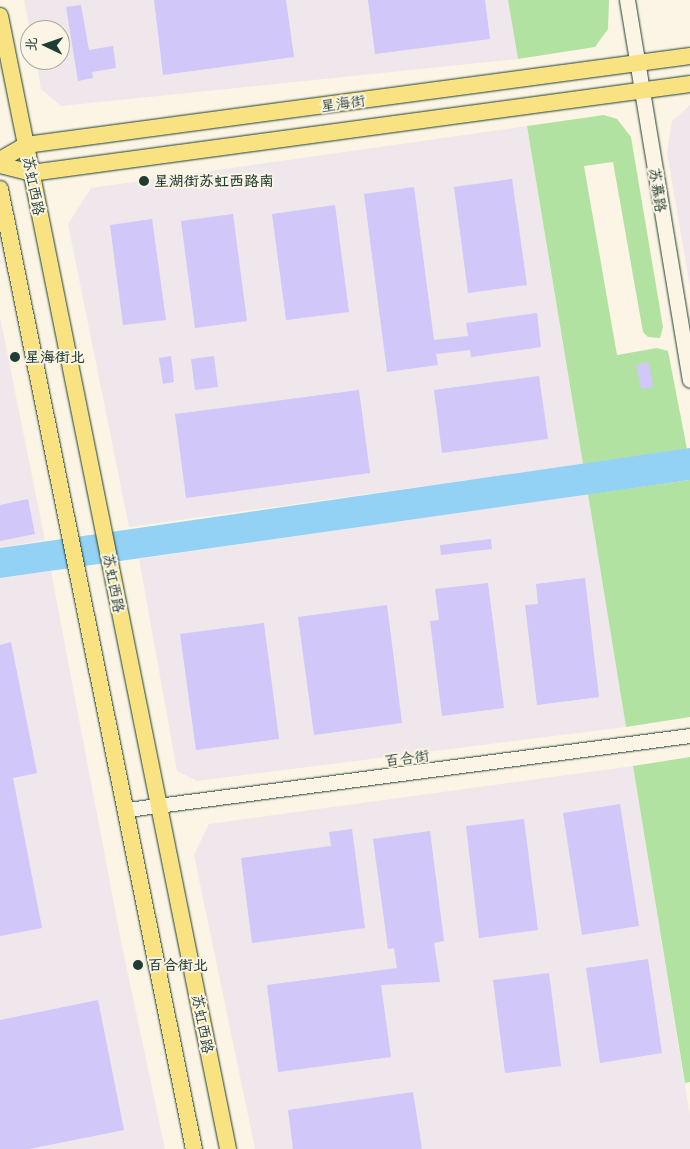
<!DOCTYPE html>
<html>
<head>
<meta charset="utf-8">
<style>
  body { margin:0 }
  #map { position:relative; width:690px; height:1149px; overflow:hidden; background:#fcf5e5; font-family:Mali,"LXGW WenKai TC",sans-serif }
  div>[style] { position:absolute }
  .built>* { inset:0; background:#efe7eb }
  .green>* { inset:0; background:#b1e2a1 }
  .water>* { inset:0; background:#93d2f4 }
  .building>* { inset:0; background:#d1c7f9 }
  .roads { filter:drop-shadow(0 0 1px #1f3d34) drop-shadow(0 0 1px #1f3d34) }
  .tertiary>* { height:14px; margin:-7px; padding:0 7px; transform-origin:7px; border-radius:7px; background:#fcf5e5 }
  .secondary>* { height:15px; margin:-7.5px; padding:0 7.5px; transform-origin:7.5px; border-radius:7.5px; background:#fcf5e5 }
  .primary>* { height:16px; margin:-8px; padding:0 8px; transform-origin:8px; border-radius:8px; background:#f8e281 }
  .dots>* { width:14px; height:14px; translate:-50% -50%; box-sizing:border-box; border:2px solid #fcf5e5; border-radius:50% }
  span { translate:-50% -50%; white-space:nowrap; text-align:center; line-height:1.15; -webkit-text-stroke:4px #fcf5e5; paint-order:stroke }
  .street-label { font-size:15px; color:#1f3d34 }
  .poi-label { font-size:15px; color:#1f3d34; font-weight:700 }
  .left { translate:0 -50%; text-align:left }
  .north { position:absolute; left:20px; top:20px; width:50px; height:50px; box-sizing:border-box; background:#fcf5e5; border:1px solid #a4ab9e; border-radius:50%; rotate:273deg; font-size:14px; font-weight:700; line-height:20px; text-align:center; color:#1f3d34 }
  .north::after { content:''; display:block; margin:auto; width:18px; height:22px; background:#1f3d34; clip-path:polygon(50% 0,100% 100%,50% 72%,0 100%) }
</style>
</head>
<body>
<div id="map">
  <div class="built">
    <i style="clip-path:polygon(24px 0,508px 0,518px 59px,61px 106px,41px 89px,36px 60px,60px 60px,60px 30px,30px 30px)"></i>
    <i style="clip-path:polygon(690px 105px,690px 287px,667px 153px,672px 121px)"></i>
    <i style="clip-path:polygon(527px 126px,583px 464px,129px 527px,68px 224px,91px 188px)"></i>
    <i style="clip-path:polygon(0 317px,45px 540px,0 548px)"></i>
    <i style="clip-path:polygon(588px 494px,626px 727px,197px 781px,177px 771px,139px 559px)"></i>
    <i style="clip-path:polygon(51px 571px,121px 941px,165px 1149px,0 1149px,0 578px)"></i>
    <i style="clip-path:polygon(633px 766px,690px 1116px,690px 1149px,255px 1149px,194px 855px,209px 824px)"></i>
  </div>
  <div class="green">
    <i style="clip-path:polygon(508px 0,609px 0,608px 29px,595px 47px,518px 59px)"></i>
    <i style="clip-path:polygon(604px 115px,617px 119px,631px 137px,663px 327px,660px 338px,648px 337px,643px 332px,613px 162px,584px 166px,617px 355px,657px 348px,668px 351px,687px 449px,583px 464px,527px 126px)"></i>
    <i style="clip-path:polygon(690px 480px,690px 717px,626px 727px,588px 494px)"></i>
    <i style="clip-path:polygon(690px 757px,690px 1082px,685px 1083px,633px 766px)"></i>
  </div>
  <div class="water">
    <i style="clip-path:polygon(690px 448px,690px 480px,0 578px,0 548px)"></i>
  </div>
  <div class="building">
    <i style="clip-path:polygon(154px 0,286px 0,294px 57px,163px 75px)"></i>
    <i style="clip-path:polygon(368px 0,485px 0,490px 39px,375px 54px)"></i>
    <i style="clip-path:polygon(81px 5px,89px 50px,113px 46px,116px 68px,92px 72px,93px 78px,78px 81px,66px 7px)"></i>
    <i style="clip-path:polygon(512px 179px,527px 285px,468px 293px,454px 187px)"></i>
    <i style="clip-path:polygon(414px 187px,434px 340px,468px 336px,466px 323px,537px 313px,541px 347px,471px 357px,470px 350px,436px 354px,438px 365px,387px 372px,364px 194px)"></i>
    <i style="clip-path:polygon(335px 205px,349px 312px,286px 320px,272px 214px)"></i>
    <i style="clip-path:polygon(233px 214px,247px 321px,195px 328px,181px 221px)"></i>
    <i style="clip-path:polygon(152px 219px,166px 320px,123px 325px,110px 225px)"></i>
    <i style="clip-path:polygon(171px 356px,174px 382px,163px 384px,159px 358px)"></i>
    <i style="clip-path:polygon(214px 356px,218px 387px,195px 390px,191px 359px)"></i>
    <i style="clip-path:polygon(649px 362px,653px 387px,641px 389px,636px 365px)"></i>
    <i style="clip-path:polygon(539px 376px,548px 439px,442px 453px,434px 390px)"></i>
    <i style="clip-path:polygon(359px 390px,370px 473px,186px 498px,175px 414px)"></i>
    <i style="clip-path:polygon(28px 499px,35px 534px,0 541px,0 505px)"></i>
    <i style="clip-path:polygon(491px 539px,492px 549px,441px 555px,440px 545px)"></i>
    <i style="clip-path:polygon(585px 578px,599px 697px,537px 705px,525px 605px,538px 604px,536px 584px)"></i>
    <i style="clip-path:polygon(488px 583px,504px 708px,442px 716px,430px 621px,439px 620px,435px 589px)"></i>
    <i style="clip-path:polygon(387px 605px,402px 723px,314px 735px,298px 617px)"></i>
    <i style="clip-path:polygon(264px 623px,279px 739px,196px 750px,180px 634px)"></i>
    <i style="clip-path:polygon(11px 642px,37px 773px,13px 778px,42px 928px,0 936px,0 645px)"></i>
    <i style="clip-path:polygon(620px 804px,639px 926px,582px 935px,563px 813px)"></i>
    <i style="clip-path:polygon(524px 819px,538px 930px,479px 938px,466px 826px)"></i>
    <i style="clip-path:polygon(352px 829px,365px 928px,252px 943px,241px 858px,331px 846px,329px 832px)"></i>
    <i style="clip-path:polygon(430px 831px,444px 941px,434px 943px,440px 982px,381px 985px,391px 1057px,278px 1072px,267px 985px,397px 968px,394px 948px,388px 949px,373px 839px)"></i>
    <i style="clip-path:polygon(648px 959px,662px 1053px,600px 1063px,586px 968px)"></i>
    <i style="clip-path:polygon(549px 973px,561px 1066px,505px 1073px,493px 980px)"></i>
    <i style="clip-path:polygon(98px 1000px,124px 1130px,29px 1149px,0 1149px,0 1020px)"></i>
    <i style="clip-path:polygon(413px 1092px,422px 1149px,293px 1149px,288px 1110px)"></i>
  </div>
  <div class="roads">
    <div class="tertiary">
      <i style="left:128px;top:810px;width:567px;rotate:-7.5deg"></i>
    </div>
    <div class="secondary">
      <i style="left:627px;top:0;width:385px;rotate:80.6deg"></i>
    </div>
    <div class="primary">
      <i style="left:0;top:16px;width:1156px;rotate:78.62deg"></i>
      <i style="left:0;top:160px;width:30px;rotate:-30deg"></i>
      <i style="left:26px;top:145px;width:670px;rotate:-7.63deg"></i>
      <i style="left:0;top:165px;width:32px;rotate:14deg"></i>
      <i style="left:31px;top:173px;width:665px;rotate:-7.69deg"></i>
      <i style="left:0;top:189px;width:979px;rotate:78.58deg"></i>
    </div>
  </div>
  <div class="dots">
    <i style="left:144px;top:181px;background:#1f3d34"></i>
    <i style="left:15px;top:357px;background:#1f3d34"></i>
    <i style="left:138px;top:965px;background:#1f3d34"></i>
  </div>
  <div class="street-label">
    <span style="left:343px;top:103px;rotate:-8deg">星海街</span>
    <span style="left:34px;top:186px;rotate:79deg">苏虹西路</span>
    <span style="left:658px;top:190px;rotate:81deg">苏慕路</span>
    <span style="left:114px;top:583px;rotate:79deg">苏虹西路</span>
    <span style="left:407px;top:758px;rotate:-8deg">百合街</span>
    <span style="left:203px;top:1024px;rotate:79deg">苏虹西路</span>
  </div>
  <div class="poi-label">
    <span class="left" style="left:154px;top:181px">星湖街苏虹西路南</span>
    <span class="left" style="left:25px;top:357px">星海街北</span>
    <span class="left" style="left:148px;top:965px">百合街北</span>
  </div>
  <div class="north">北</div>
</div>
</body>
</html>
